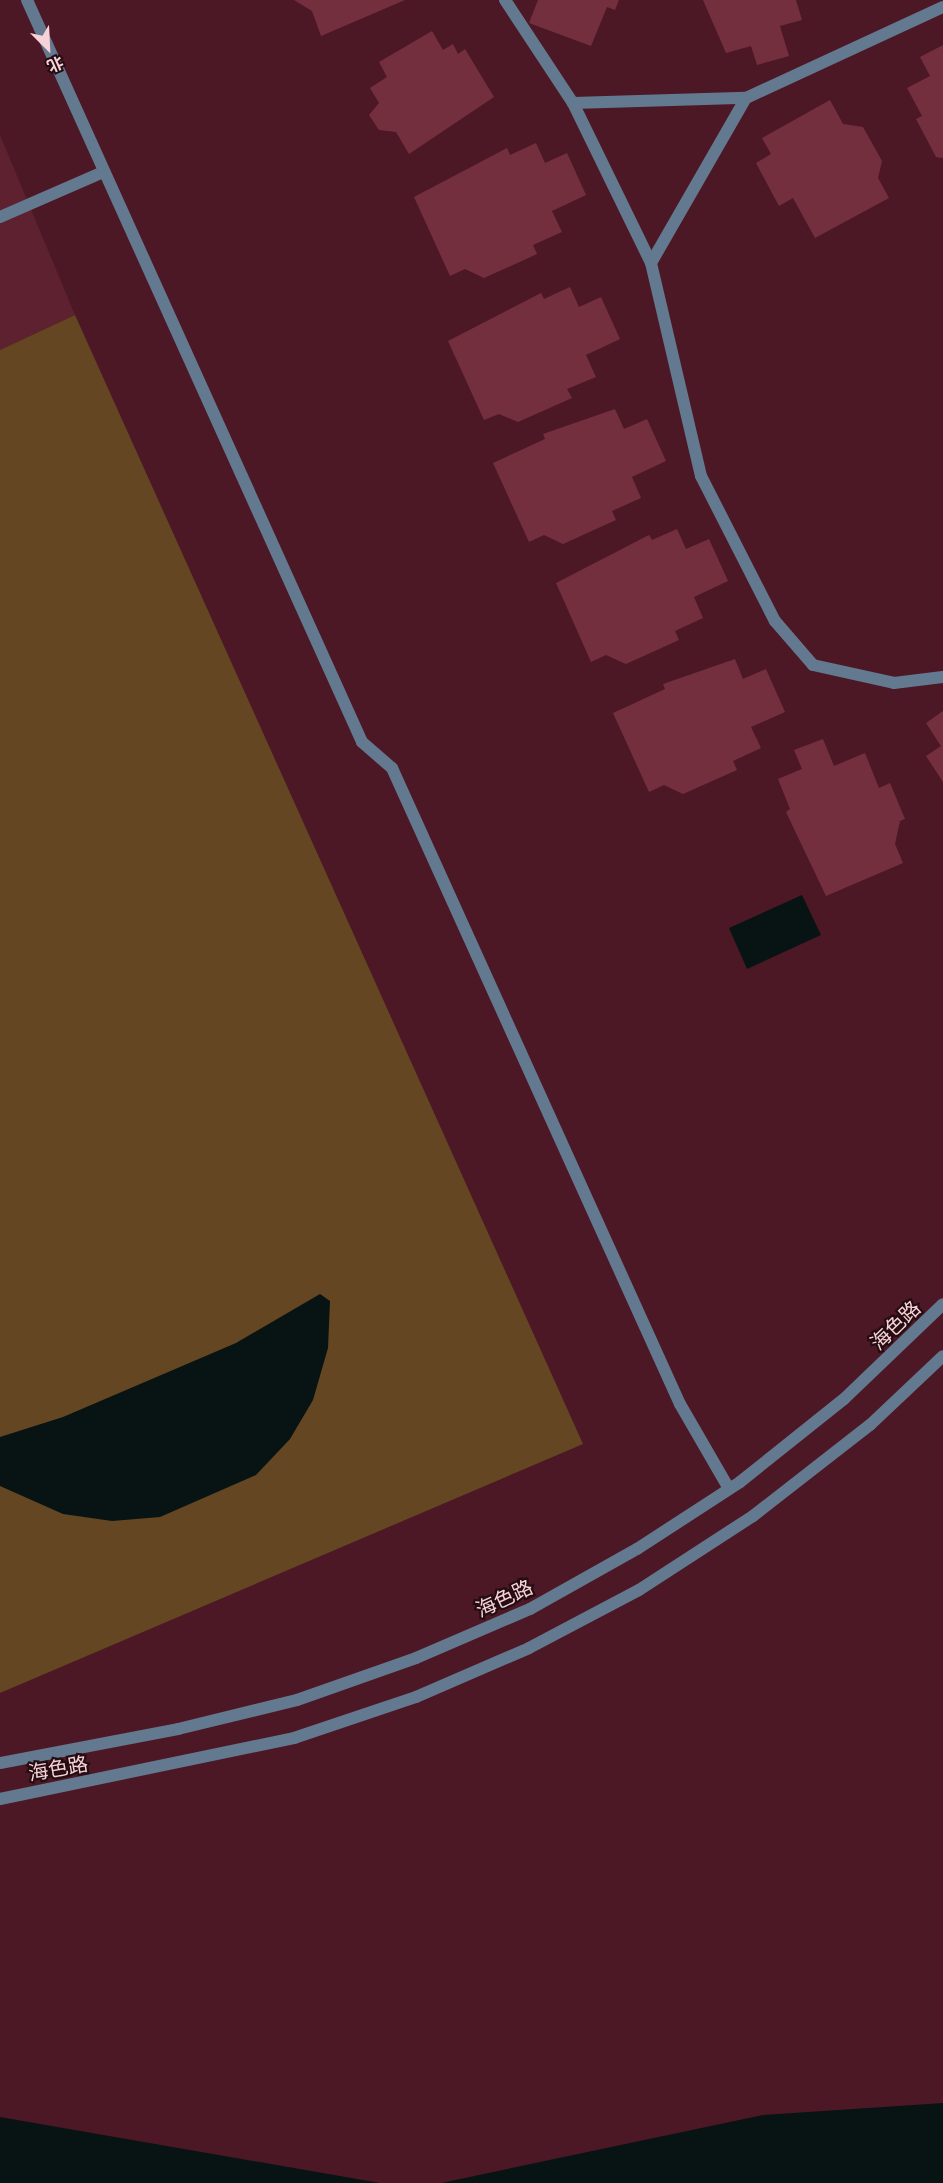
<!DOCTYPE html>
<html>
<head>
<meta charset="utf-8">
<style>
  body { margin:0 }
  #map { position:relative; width:943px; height:2183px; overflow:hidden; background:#4d1825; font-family:"Archivo Narrow","Noto Sans SC",sans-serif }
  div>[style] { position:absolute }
  .built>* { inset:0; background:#5d2130 }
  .green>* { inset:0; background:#644622 }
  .water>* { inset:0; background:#071413 }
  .building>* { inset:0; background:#732f3e }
  .service>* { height:12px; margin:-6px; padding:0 6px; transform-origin:6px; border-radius:6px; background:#637990 }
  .minor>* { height:12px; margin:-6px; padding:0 6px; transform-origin:6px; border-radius:6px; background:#637990 }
  .tertiary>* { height:12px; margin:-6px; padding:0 6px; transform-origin:6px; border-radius:6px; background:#637990 }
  span { translate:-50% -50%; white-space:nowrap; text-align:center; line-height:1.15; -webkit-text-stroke:4.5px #240d12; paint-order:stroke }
  .street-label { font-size:20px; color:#f7d3d8 }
  .north { position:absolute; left:18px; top:18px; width:60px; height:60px; -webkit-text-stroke:4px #240d12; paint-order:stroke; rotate:156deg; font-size:16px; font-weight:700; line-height:24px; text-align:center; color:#f7d3d8 }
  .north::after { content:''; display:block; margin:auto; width:21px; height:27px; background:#f7d3d8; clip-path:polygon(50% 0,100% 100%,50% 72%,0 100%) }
</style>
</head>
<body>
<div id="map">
  <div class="built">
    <i style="clip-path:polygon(0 135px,75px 315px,0 350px)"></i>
  </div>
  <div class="green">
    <i style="clip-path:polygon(75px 315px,583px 1444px,0 1693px,0 350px)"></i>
  </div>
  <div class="water">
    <i style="clip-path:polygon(802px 895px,821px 935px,747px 969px,729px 928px)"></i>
    <i style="clip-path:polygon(320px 1294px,330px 1301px,328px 1348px,313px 1400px,290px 1439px,256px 1475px,160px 1517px,112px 1521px,63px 1514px,0 1486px,0 1437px,63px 1417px,236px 1343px)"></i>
    <i style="clip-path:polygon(943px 2103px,943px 2183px,441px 2183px,763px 2115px)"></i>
    <i style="clip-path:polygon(0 2117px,380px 2183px,0 2183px)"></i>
  </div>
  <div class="building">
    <i style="clip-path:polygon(294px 0,405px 0,321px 36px,312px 11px)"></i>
    <i style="clip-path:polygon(538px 0,619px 0,615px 10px,607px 7px,591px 46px,529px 23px)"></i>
    <i style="clip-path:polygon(703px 0,796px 0,802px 20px,780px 26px,789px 56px,757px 65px,751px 46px,726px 53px)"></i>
    <i style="clip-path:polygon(432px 31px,443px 50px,453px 44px,458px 54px,465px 49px,494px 97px,409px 154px,396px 132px,379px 130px,369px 115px,379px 103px,370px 88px,387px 77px,379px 62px)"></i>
    <i style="clip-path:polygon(943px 45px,943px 158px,936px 157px,916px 119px,922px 116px,907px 88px,930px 76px,920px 57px)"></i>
    <i style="clip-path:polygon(830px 100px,843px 124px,863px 127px,882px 161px,878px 178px,889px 198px,815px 238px,793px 198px,779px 206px,756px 163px,771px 154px,762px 138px)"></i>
    <i style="clip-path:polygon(536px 143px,545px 163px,567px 153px,586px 195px,552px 211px,562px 232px,533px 245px,537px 254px,484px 278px,465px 269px,450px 276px,414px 197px,507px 148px,510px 155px)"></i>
    <i style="clip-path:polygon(570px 287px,579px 307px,601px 297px,620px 339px,586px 355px,596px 377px,567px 389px,572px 398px,518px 422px,499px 414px,484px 420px,448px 341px,541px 293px,544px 299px)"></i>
    <i style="clip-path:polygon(615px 409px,624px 429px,647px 419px,666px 461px,632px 477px,641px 498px,612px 511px,616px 520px,563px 544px,544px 535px,529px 542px,493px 463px,545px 439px,543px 434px)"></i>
    <i style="clip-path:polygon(677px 529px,686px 549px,709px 539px,728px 581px,694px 597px,703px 618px,675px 631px,679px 640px,626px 664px,606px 655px,591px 662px,556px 583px,649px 535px,652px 540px)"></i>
    <i style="clip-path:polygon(735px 659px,743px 679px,766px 669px,785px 712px,751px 727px,761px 748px,733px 761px,737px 770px,683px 794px,664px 785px,649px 792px,613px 713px,665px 689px,663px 684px)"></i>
    <i style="clip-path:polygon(943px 711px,943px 782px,926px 756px,941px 746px,926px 723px)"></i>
    <i style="clip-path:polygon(823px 739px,834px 766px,865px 753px,879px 788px,890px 783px,905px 819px,900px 821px,895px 844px,903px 863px,826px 896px,786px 812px,790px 809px,778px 779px,802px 769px,794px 750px)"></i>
  </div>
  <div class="service">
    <i style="left:505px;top:0;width:123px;rotate:56.6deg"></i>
    <i style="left:573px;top:103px;width:178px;rotate:64deg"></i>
    <i style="left:651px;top:263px;width:219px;rotate:76.8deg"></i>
    <i style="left:701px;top:476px;width:163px;rotate:63deg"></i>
    <i style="left:775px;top:621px;width:58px;rotate:49.2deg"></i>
    <i style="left:813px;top:665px;width:83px;rotate:12.5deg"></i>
    <i style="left:894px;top:683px;width:49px;rotate:-7deg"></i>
    <i style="left:573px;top:103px;width:173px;rotate:-1.7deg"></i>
    <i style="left:746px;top:98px;width:217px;rotate:-24.8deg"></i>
    <i style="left:0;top:217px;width:112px;rotate:-23.6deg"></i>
    <i style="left:651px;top:263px;width:190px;rotate:-60.1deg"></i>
  </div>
  <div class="minor">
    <i style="left:27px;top:0;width:814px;rotate:65.7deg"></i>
    <i style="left:362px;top:742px;width:40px;rotate:41deg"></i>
    <i style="left:392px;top:768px;width:698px;rotate:65.64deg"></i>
    <i style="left:680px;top:1404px;width:98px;rotate:60deg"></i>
  </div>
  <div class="tertiary">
    <i style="left:0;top:1763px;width:181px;rotate:-10.8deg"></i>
    <i style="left:178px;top:1729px;width:122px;rotate:-13.7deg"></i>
    <i style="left:297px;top:1700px;width:126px;rotate:-19.4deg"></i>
    <i style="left:416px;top:1658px;width:124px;rotate:-23.3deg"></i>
    <i style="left:530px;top:1609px;width:123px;rotate:-29.3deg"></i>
    <i style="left:637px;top:1549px;width:123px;rotate:-33deg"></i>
    <i style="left:740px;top:1482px;width:133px;rotate:-38.6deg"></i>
    <i style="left:844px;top:1399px;width:137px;rotate:-43.8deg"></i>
    <i style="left:0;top:1799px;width:300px;rotate:-11.7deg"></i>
    <i style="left:294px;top:1738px;width:129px;rotate:-18.6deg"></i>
    <i style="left:416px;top:1697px;width:123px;rotate:-23.4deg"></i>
    <i style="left:529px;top:1648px;width:124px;rotate:-27.8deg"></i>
    <i style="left:639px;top:1590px;width:136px;rotate:-33deg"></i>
    <i style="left:753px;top:1516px;width:148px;rotate:-37.9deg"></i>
    <i style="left:870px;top:1425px;width:100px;rotate:-43.4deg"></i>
  </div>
  <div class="street-label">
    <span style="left:895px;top:1325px;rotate:-44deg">海色路</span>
    <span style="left:504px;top:1598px;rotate:-25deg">海色路</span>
    <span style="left:58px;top:1768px;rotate:-10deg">海色路</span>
  </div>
  <div class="north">北</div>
</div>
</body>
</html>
